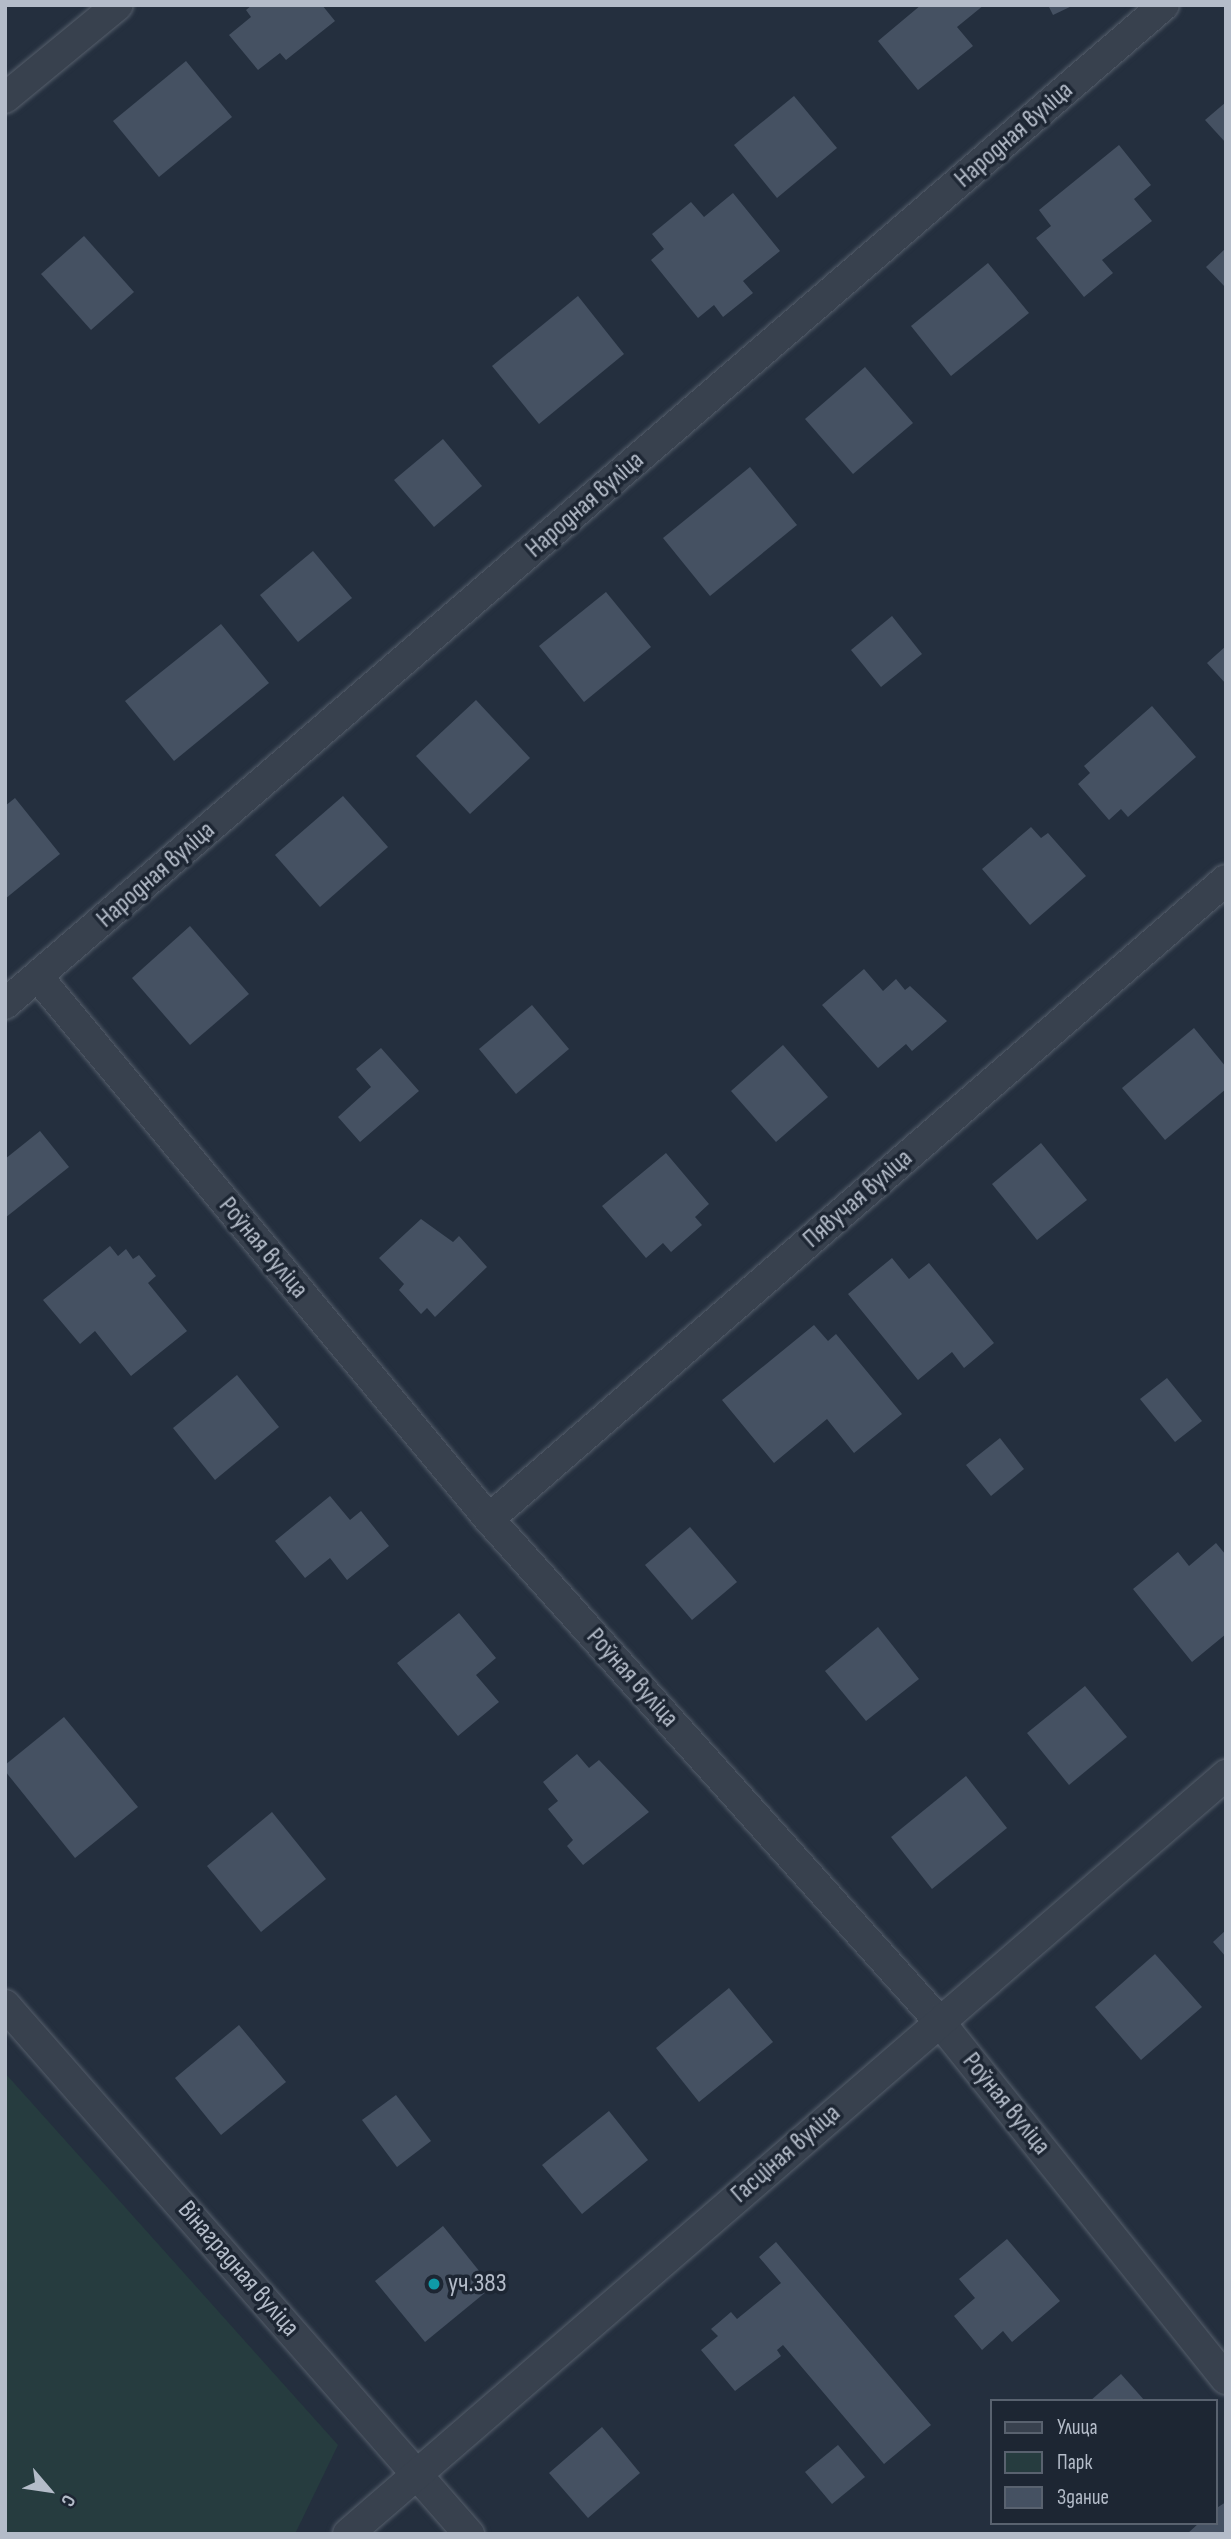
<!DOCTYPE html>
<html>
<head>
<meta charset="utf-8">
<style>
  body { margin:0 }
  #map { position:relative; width:1231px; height:2539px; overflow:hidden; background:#242f3e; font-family:"Sofia Sans Condensed",sans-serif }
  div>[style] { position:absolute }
  .green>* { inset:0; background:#263c3f }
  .building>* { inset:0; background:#455162 }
  .roads { filter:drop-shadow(0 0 2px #565f6c) drop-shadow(0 0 2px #565f6c) }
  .street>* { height:30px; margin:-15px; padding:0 15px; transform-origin:15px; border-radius:15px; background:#38414e }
  .dots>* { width:19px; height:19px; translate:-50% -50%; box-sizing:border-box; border:4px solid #1d2633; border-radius:50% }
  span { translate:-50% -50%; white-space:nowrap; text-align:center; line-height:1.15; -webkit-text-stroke:7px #1d2633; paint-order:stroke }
  .street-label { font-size:26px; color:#b4bcc9 }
  .poi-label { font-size:26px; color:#b4bcc9 }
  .left { translate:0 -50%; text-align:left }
  .frame { position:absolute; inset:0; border:7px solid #b4bcc9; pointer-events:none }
  .legend { position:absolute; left:990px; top:2399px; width:228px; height:126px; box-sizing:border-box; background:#1d2633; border:2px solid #59626f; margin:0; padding:9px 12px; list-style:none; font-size:21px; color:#b4bcc9 }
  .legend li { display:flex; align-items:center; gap:14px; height:35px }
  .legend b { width:35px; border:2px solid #59626f }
  .north { position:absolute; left:14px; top:2455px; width:70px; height:70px; -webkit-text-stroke:5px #1d2633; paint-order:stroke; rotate:119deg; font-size:19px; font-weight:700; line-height:28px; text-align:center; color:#b4bcc9 }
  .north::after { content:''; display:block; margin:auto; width:24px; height:32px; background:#b4bcc9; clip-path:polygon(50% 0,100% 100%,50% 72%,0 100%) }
</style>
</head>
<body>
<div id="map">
  <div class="green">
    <i style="clip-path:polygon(5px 2073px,338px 2445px,295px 2534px,5px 2534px)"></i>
  </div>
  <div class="building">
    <i style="clip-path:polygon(252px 5px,322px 5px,335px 21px,286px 60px,280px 53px,258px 70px,229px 35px,251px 17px,246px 10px)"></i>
    <i style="clip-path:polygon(921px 5px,984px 5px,957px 27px,973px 46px,918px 90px,878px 41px)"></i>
    <i style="clip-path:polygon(1048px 5px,1074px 5px,1053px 15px)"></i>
    <i style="clip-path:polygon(186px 61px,232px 117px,159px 177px,113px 121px)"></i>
    <i style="clip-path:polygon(794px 96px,837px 148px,777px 198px,734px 145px)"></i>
    <i style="clip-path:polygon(1226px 102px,1226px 143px,1205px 120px)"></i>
    <i style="clip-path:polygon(1119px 145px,1151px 185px,1134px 199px,1152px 221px,1102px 260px,1113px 273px,1084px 297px,1036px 238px,1051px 226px,1039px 210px)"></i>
    <i style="clip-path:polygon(733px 193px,780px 251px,743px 281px,753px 293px,723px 317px,714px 305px,698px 318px,651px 260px,664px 249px,652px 234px,691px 202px,704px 217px)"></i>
    <i style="clip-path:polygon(84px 236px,134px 292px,91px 330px,41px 274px)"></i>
    <i style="clip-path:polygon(1226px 248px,1226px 288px,1206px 267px)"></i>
    <i style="clip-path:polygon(988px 263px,1029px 313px,951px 376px,911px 326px)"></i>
    <i style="clip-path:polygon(578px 296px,624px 354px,539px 424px,492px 366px)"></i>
    <i style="clip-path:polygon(865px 367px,913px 423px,853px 474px,805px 419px)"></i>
    <i style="clip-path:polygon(443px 439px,482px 486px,434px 527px,394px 480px)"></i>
    <i style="clip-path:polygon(750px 467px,797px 525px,710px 596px,663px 538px)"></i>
    <i style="clip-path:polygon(313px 551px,352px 598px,298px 642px,260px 595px)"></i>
    <i style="clip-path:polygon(606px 592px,651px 647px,584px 702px,539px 646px)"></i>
    <i style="clip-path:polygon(892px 616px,922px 654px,881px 687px,851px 650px)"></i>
    <i style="clip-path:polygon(221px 624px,269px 683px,174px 761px,125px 701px)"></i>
    <i style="clip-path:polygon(1226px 646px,1226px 684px,1207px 663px)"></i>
    <i style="clip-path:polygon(476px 700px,530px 758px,470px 814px,416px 756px)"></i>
    <i style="clip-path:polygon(1152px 706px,1196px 757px,1128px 817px,1121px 809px,1109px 820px,1078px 784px,1090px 773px,1084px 766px)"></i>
    <i style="clip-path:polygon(343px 796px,388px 847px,320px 907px,275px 855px)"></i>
    <i style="clip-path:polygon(15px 798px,60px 854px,5px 899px,5px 806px)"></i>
    <i style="clip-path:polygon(1031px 827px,1041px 838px,1048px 833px,1086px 876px,1030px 925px,982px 869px)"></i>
    <i style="clip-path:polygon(190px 926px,249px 994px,190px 1045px,132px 978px)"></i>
    <i style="clip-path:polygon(864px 969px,883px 991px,896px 979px,905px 990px,910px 986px,947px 1021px,912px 1051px,906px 1044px,878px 1068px,822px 1005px)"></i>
    <i style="clip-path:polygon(532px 1005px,569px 1049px,516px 1094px,479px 1049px)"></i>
    <i style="clip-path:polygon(1194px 1028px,1226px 1067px,1226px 1089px,1165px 1140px,1122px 1088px)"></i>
    <i style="clip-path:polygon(783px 1045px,828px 1097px,776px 1142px,731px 1091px)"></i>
    <i style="clip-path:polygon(381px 1048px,419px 1091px,360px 1142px,338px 1117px,371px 1087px,356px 1069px)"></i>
    <i style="clip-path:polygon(40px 1131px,69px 1167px,5px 1218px,5px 1159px)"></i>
    <i style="clip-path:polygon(1041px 1143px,1087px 1200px,1037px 1240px,992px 1184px)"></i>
    <i style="clip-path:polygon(666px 1153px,709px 1204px,695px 1217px,702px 1225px,671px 1252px,663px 1243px,646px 1258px,602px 1206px)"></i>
    <i style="clip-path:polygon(421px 1219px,453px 1242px,459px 1236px,487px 1267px,435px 1317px,427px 1308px,421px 1314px,399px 1290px,404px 1284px,379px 1258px)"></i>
    <i style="clip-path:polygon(110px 1246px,118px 1256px,126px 1249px,133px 1259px,139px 1255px,156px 1276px,148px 1283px,187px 1331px,131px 1376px,95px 1331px,80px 1344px,43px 1300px)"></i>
    <i style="clip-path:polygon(892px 1258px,909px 1279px,929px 1263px,994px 1343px,964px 1368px,952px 1352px,918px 1380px,848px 1294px)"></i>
    <i style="clip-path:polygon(814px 1325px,828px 1341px,836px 1334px,902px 1414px,854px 1453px,827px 1419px,774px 1463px,722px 1400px)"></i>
    <i style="clip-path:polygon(237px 1375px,279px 1427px,215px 1480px,173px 1428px)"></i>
    <i style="clip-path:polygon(1167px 1378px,1202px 1421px,1175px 1442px,1140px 1399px)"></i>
    <i style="clip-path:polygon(1000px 1438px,1024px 1469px,991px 1496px,966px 1465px)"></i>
    <i style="clip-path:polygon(330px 1496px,350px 1520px,361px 1511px,389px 1546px,347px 1580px,330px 1558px,305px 1578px,275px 1541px)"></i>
    <i style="clip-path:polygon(690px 1527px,737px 1582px,692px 1620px,645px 1565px)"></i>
    <i style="clip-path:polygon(1216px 1543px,1226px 1555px,1226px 1634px,1192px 1662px,1133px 1589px,1178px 1552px,1189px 1566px)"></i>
    <i style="clip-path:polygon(459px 1613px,496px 1658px,476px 1675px,499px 1702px,458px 1736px,397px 1663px)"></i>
    <i style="clip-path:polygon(878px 1627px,919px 1679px,866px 1721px,825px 1671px)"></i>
    <i style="clip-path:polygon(1085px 1686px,1127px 1737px,1069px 1785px,1027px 1733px)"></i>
    <i style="clip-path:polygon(64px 1717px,138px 1807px,75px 1858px,5px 1771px,5px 1765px)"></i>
    <i style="clip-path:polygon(577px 1754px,589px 1768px,599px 1760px,649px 1812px,583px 1865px,567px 1846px,573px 1840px,548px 1809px,558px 1801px,543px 1782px)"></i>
    <i style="clip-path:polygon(966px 1776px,1007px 1828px,932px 1889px,891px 1837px)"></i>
    <i style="clip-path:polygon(272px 1812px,326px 1879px,261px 1932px,207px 1866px)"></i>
    <i style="clip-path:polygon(1226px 1930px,1226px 1957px,1213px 1942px)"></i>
    <i style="clip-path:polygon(1155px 1954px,1202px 2007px,1141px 2060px,1095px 2007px)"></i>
    <i style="clip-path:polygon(729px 1988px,773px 2042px,699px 2102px,656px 2048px)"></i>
    <i style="clip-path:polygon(239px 2025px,286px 2082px,221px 2135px,175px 2078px)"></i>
    <i style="clip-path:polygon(396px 2095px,431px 2141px,397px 2167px,362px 2120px)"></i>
    <i style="clip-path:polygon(609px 2111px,648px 2160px,582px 2214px,542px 2165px)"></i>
    <i style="clip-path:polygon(443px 2226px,492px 2287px,425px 2342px,375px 2281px)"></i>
    <i style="clip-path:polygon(1007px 2239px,1060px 2301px,1012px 2342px,1003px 2331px,982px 2350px,954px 2316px,975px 2298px,959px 2279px)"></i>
    <i style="clip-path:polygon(776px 2242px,931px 2425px,884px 2464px,783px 2345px,777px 2350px,781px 2356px,735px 2391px,701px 2350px,718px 2336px,711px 2329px,717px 2324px,731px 2312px,737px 2319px,781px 2283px,759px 2257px)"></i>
    <i style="clip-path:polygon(1121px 2374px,1145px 2401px,1090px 2401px)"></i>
    <i style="clip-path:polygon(602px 2427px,640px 2473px,588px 2518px,549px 2473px)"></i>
    <i style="clip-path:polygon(838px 2445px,865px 2477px,832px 2504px,805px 2472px)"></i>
    <i style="clip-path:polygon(1226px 2502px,1226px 2534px,1187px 2534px,1199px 2523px,1215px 2523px,1215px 2509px)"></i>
  </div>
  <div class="roads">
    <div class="street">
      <i style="left:5px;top:98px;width:146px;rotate:-39.5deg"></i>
      <i style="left:38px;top:977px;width:705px;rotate:50.24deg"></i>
      <i style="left:489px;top:1519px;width:674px;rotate:48.13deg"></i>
      <i style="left:939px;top:2021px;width:459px;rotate:51.3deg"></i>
      <i style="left:5px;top:1004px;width:1530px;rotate:-40.76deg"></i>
      <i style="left:489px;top:1519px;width:975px;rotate:-40.93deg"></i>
      <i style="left:5px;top:2005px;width:704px;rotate:48.75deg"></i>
      <i style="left:348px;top:2534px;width:1161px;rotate:-40.84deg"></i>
    </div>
  </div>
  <div class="dots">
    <i style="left:434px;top:2284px;background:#0f9aa8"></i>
  </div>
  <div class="street-label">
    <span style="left:1014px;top:135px;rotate:-41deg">Народная вуліца</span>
    <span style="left:585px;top:505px;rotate:-41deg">Народная вуліца</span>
    <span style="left:156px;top:875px;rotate:-41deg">Народная вуліца</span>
    <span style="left:858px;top:1199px;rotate:-41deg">Пявучая вуліца</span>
    <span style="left:263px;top:1248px;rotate:50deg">Роўная вуліца</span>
    <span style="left:632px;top:1678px;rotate:48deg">Роўная вуліца</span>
    <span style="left:1006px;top:2104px;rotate:51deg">Роўная вуліца</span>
    <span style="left:786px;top:2154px;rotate:-41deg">Гасціная вуліца</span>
    <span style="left:238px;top:2269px;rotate:49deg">Вінаградная вуліца</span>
  </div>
  <div class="poi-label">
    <span class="left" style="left:448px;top:2284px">уч.383</span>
  </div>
  <div class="frame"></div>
  <ul class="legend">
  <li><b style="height:9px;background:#38414e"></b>Улица</li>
  <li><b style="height:19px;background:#263c3f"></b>Парк</li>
  <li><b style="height:19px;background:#455162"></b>Здание</li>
  </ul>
  <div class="north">С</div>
</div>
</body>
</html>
